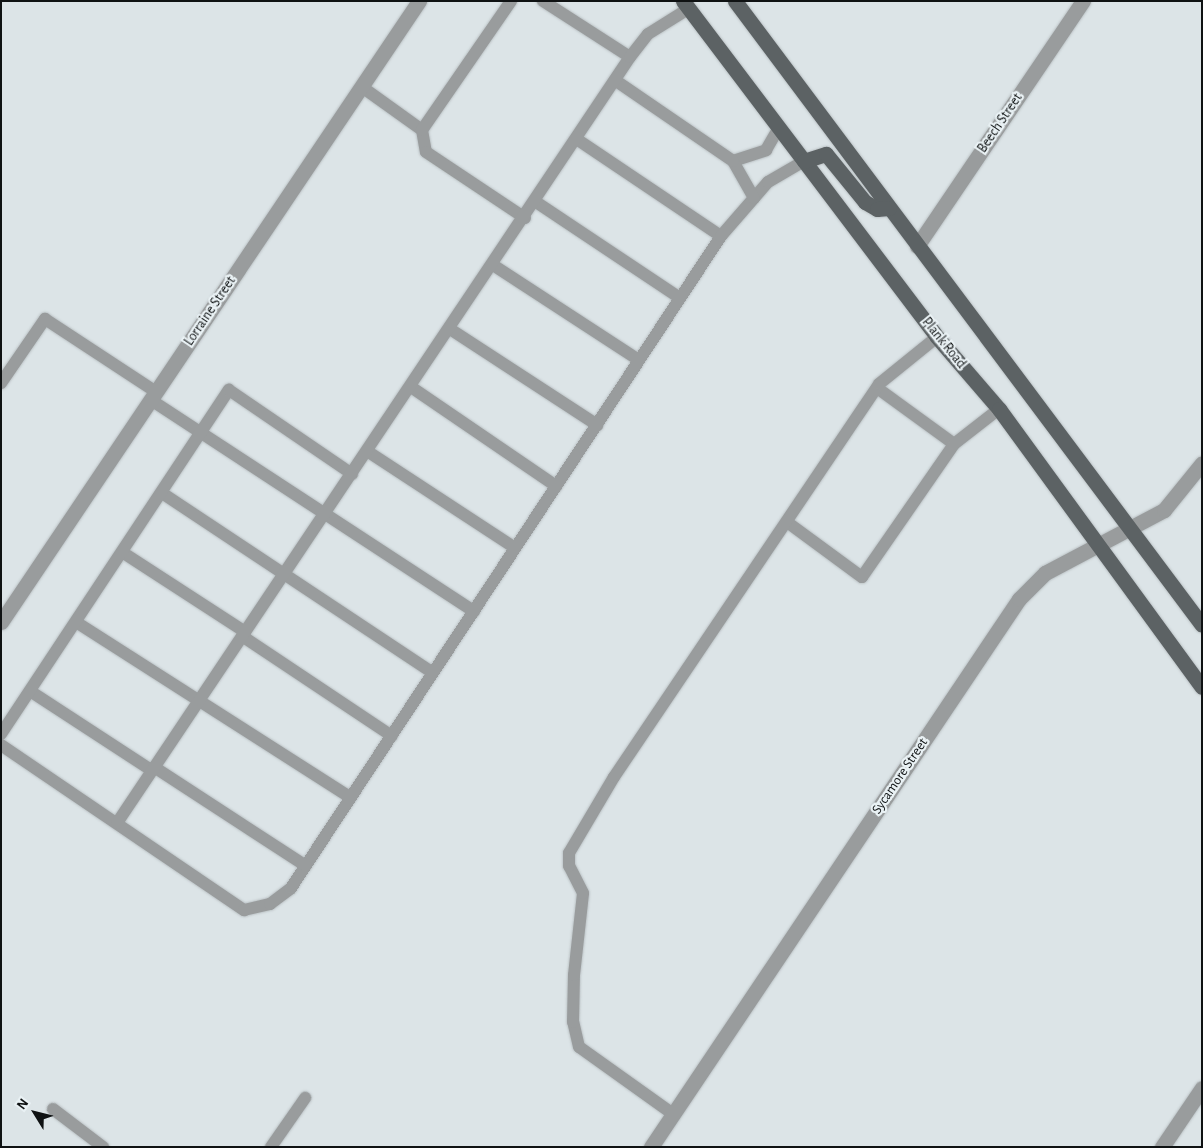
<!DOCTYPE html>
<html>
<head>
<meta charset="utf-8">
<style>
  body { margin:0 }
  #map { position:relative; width:1203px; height:1148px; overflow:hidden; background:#dce4e7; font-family:"Alegreya Sans",sans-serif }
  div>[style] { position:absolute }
  .roads { filter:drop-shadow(0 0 1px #bbc2c5) drop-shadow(0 0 1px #bbc2c5) }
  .lane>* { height:12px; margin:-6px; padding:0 6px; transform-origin:6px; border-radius:6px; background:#999c9d }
  .street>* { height:15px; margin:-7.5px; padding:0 7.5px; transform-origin:7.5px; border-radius:7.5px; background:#999c9d }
  .primary>* { height:15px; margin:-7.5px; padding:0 7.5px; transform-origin:7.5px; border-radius:7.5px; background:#5c6264 }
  span { translate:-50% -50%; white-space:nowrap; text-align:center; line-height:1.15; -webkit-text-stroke:4.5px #e9f1f4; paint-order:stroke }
  .street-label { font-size:14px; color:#0f1213 }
  .frame { position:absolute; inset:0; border:2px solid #0f1213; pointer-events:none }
  .north { position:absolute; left:10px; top:1088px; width:50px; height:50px; -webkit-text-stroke:4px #e9f1f4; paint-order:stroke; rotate:306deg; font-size:14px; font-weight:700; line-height:20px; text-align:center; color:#0f1213 }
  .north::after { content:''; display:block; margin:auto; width:18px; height:22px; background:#0f1213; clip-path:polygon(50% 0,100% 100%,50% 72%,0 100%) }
</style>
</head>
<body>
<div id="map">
  <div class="roads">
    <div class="lane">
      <i style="left:543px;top:1px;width:103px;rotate:32.8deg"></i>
      <i style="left:362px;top:87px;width:74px;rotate:35.6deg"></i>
      <i style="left:422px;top:130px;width:22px;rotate:80deg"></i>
      <i style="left:426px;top:152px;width:119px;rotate:33.7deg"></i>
      <i style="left:422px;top:130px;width:157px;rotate:-55.4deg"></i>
      <i style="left:578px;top:140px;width:172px;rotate:33.9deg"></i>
      <i style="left:733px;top:161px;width:35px;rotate:-18deg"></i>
      <i style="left:766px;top:150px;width:24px;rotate:-60deg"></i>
      <i style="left:754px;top:198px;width:21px;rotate:-49deg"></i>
      <i style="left:768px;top:182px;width:42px;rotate:-30.3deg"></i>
      <i style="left:536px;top:202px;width:173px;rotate:33.7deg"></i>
      <i style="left:493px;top:265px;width:174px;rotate:33.1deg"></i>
      <i style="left:450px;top:329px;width:176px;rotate:33.1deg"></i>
      <i style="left:1px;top:383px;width:78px;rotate:-55.5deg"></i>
      <i style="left:45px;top:319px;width:133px;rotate:33.3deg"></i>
      <i style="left:411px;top:387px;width:176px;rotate:34.3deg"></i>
      <i style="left:877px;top:388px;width:95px;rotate:36deg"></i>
      <i style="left:151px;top:400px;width:386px;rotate:33.2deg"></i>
      <i style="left:367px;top:451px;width:177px;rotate:33.2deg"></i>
      <i style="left:162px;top:493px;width:325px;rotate:33.6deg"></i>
      <i style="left:787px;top:522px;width:93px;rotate:36.3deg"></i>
      <i style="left:862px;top:577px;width:162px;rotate:-55.3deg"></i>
      <i style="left:954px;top:444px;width:57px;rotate:-37.9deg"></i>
      <i style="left:122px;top:552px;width:147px;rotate:33deg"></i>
      <i style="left:76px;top:622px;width:326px;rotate:32.6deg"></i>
      <i style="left:242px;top:636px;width:180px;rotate:33.7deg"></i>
      <i style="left:30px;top:691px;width:145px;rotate:33.1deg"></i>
      <i style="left:1px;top:734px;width:413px;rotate:-56.5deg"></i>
      <i style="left:229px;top:390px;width:149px;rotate:34.3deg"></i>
      <i style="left:1px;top:745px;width:294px;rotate:34.2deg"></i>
      <i style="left:244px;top:910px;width:27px;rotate:-13deg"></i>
      <i style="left:270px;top:904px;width:26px;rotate:-37deg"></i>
      <i style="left:291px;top:888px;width:781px;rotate:-56.59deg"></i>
      <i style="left:721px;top:236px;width:50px;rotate:-49deg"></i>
      <i style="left:754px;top:198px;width:43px;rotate:-119.6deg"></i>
      <i style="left:733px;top:161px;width:142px;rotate:-145.6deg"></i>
      <i style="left:154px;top:767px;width:181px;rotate:33.1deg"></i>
      <i style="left:117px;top:823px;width:922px;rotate:-56.19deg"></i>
      <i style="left:630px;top:57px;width:29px;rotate:-52deg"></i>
      <i style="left:648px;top:34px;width:47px;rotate:-32deg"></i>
      <i style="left:53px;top:1109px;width:63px;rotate:37.2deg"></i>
      <i style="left:673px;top:1114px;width:115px;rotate:-144.5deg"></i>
      <i style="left:579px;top:1047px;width:26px;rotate:-103deg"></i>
      <i style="left:573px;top:1022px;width:47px;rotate:-88.8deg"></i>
      <i style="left:574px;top:975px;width:82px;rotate:-83.7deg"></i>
      <i style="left:583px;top:893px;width:30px;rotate:-117deg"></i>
      <i style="left:569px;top:866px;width:13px;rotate:-90deg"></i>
      <i style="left:569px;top:853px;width:88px;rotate:-59.4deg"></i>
      <i style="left:614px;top:777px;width:474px;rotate:-56deg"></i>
      <i style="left:879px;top:384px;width:75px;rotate:-39deg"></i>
      <i style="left:271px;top:1147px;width:60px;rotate:-55.2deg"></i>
    </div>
    <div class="street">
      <i style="left:917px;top:246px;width:296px;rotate:-55.9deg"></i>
      <i style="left:1px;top:622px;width:749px;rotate:-56.06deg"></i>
      <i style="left:651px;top:1147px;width:660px;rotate:-56.12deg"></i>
      <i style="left:1019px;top:599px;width:37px;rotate:-45deg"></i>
      <i style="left:1045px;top:573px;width:135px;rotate:-27.9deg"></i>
      <i style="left:1164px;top:510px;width:60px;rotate:-51deg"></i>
      <i style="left:1162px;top:1147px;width:71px;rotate:-55.9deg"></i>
    </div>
    <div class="primary">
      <i style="left:683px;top:1px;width:421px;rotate:52.9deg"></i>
      <i style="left:937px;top:337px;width:95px;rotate:49.3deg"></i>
      <i style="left:999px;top:409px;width:344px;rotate:53.9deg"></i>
      <i style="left:735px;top:1px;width:779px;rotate:53.19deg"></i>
      <i style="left:804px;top:161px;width:23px;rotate:-18deg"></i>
      <i style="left:826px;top:154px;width:62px;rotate:50.9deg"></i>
      <i style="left:865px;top:202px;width:14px;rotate:30deg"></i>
      <i style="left:877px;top:209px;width:12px;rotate:-5deg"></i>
    </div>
  </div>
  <div class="street-label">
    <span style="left:1000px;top:123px;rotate:-56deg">Beech Street</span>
    <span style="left:210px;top:311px;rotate:-56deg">Lorraine Street</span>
    <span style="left:944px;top:343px;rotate:51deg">Plank Road</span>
    <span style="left:900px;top:776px;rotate:-56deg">Sycamore Street</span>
  </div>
  <div class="frame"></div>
  <div class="north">N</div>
</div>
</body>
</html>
